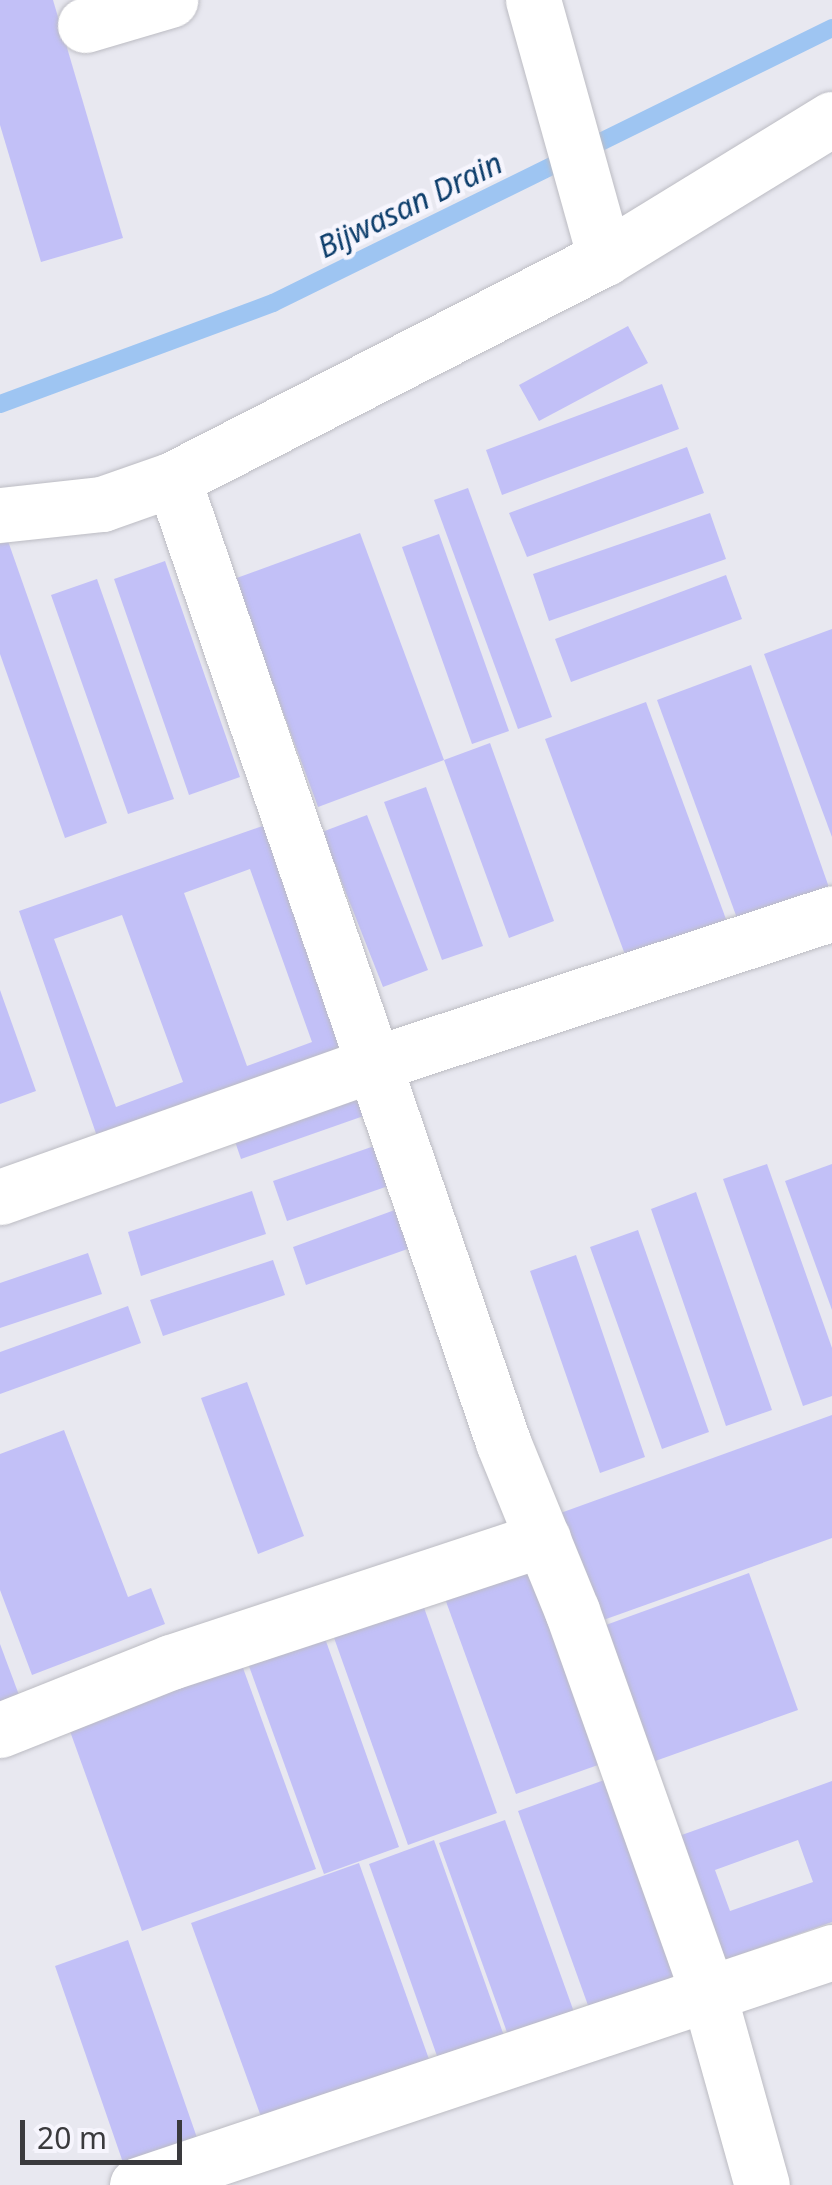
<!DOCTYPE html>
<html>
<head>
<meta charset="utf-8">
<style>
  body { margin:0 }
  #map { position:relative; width:832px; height:2185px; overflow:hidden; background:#e8e8f0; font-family:"Noto Sans",sans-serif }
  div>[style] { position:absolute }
  .stream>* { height:18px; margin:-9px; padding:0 9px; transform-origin:9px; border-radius:9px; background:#9ec5f2 }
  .building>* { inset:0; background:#c2c0f7 }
  .roads { filter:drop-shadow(0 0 2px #bcbcc3) drop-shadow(0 0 2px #bcbcc3) }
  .minor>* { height:55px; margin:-27.5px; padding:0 27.5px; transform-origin:27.5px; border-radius:27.5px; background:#fff }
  span { translate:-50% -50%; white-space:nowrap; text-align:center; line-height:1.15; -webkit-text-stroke:9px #f6f5fd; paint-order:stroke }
  .water-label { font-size:30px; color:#0c3d6b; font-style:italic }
  .scale { position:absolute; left:20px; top:2120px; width:162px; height:45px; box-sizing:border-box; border:5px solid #3a3a3d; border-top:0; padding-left:12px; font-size:30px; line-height:35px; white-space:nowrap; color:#3a3a3d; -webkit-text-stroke:8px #f6f5fd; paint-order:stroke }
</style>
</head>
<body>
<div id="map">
  <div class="stream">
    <i style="left:0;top:404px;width:291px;rotate:-20.3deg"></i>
    <i style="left:273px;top:303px;width:623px;rotate:-26.19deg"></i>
  </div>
  <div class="building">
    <i style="clip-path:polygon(0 0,53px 0,123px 238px,41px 262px,0 125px)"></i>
    <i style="clip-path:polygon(628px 326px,648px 363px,539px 421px,519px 385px)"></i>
    <i style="clip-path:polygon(662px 384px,679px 429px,502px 495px,486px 450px)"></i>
    <i style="clip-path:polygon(687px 447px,704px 493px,527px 557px,509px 513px)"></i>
    <i style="clip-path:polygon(468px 488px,552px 717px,518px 729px,434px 500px)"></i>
    <i style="clip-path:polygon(710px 513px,726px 559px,549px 621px,533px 574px)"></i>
    <i style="clip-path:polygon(360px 533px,444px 760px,318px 807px,234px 579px)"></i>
    <i style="clip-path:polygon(439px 534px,509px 731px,472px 744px,402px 547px)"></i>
    <i style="clip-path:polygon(8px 541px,107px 823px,65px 838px,0 654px,0 544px)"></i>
    <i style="clip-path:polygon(165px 561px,240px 777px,189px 795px,114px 579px)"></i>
    <i style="clip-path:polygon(726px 575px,742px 619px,571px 682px,555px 639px)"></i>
    <i style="clip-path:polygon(97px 579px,174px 799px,128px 814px,51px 595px)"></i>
    <i style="clip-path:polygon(832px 629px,832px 837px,764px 654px)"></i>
    <i style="clip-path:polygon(751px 665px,832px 896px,741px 929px,657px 700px)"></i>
    <i style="clip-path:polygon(646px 702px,730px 930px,630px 968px,545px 739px)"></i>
    <i style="clip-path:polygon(490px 743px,554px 921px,509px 938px,444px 760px)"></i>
    <i style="clip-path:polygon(426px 787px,483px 946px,442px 960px,384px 802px)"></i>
    <i style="clip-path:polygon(367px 815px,428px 970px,383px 987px,322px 832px)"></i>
    <i style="clip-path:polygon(evenodd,271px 823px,352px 1058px,100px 1145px,19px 911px,271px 823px,250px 869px,312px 1042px,247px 1066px,184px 893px,250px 869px,271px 823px,122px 915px,183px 1082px,116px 1107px,54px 939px,122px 915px)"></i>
    <i style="clip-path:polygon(0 990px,36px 1091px,0 1104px)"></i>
    <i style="clip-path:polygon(363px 1080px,375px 1112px,241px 1159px,230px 1127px)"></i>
    <i style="clip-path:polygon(383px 1143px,397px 1183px,287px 1221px,273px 1181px)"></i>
    <i style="clip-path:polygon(767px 1164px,832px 1348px,832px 1396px,803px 1406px,723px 1179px)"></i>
    <i style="clip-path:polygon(832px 1164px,832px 1310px,785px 1181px)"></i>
    <i style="clip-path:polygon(252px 1191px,266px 1234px,141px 1276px,128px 1232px)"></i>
    <i style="clip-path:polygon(696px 1192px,772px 1410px,726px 1426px,651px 1209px)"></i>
    <i style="clip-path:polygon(403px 1207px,416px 1246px,306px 1285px,293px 1247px)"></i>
    <i style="clip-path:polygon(638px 1230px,709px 1432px,662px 1449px,590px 1247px)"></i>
    <i style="clip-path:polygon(88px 1253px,102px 1294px,0 1328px,0 1283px)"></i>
    <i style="clip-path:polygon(576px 1255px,645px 1457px,600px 1473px,530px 1271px)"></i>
    <i style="clip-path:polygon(273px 1260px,285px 1295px,163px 1336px,150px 1300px)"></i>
    <i style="clip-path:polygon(128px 1306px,141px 1343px,0 1394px,0 1352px)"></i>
    <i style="clip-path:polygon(247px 1382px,304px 1536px,258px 1554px,201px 1398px)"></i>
    <i style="clip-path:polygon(832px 1415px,832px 1538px,595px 1623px,555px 1515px)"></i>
    <i style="clip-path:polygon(64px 1430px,128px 1597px,151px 1588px,165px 1624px,32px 1675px,0 1590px,0 1454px)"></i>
    <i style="clip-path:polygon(540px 1550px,615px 1759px,516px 1794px,440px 1585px)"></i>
    <i style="clip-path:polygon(749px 1573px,798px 1710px,630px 1770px,581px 1634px)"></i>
    <i style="clip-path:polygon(422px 1602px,497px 1813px,408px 1845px,333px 1635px)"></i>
    <i style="clip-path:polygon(321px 1627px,399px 1847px,324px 1874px,245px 1655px)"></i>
    <i style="clip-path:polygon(0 1644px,19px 1695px,0 1702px)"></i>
    <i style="clip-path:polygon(235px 1646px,316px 1869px,142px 1931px,62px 1709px)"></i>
    <i style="clip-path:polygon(621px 1774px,696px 1985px,594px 2022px,518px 1811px)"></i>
    <i style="clip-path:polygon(evenodd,832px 1781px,832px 1922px,710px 1965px,665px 1841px,832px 1781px,798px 1840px,813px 1882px,730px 1911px,715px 1870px,798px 1840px)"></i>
    <i style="clip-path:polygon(505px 1820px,579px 2026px,513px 2049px,439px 1843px)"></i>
    <i style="clip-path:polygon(434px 1840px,508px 2047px,442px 2070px,369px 1864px)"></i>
    <i style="clip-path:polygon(359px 1863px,435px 2076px,268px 2136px,191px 1923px)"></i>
    <i style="clip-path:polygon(128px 1940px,202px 2152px,128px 2177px,55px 1966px)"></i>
  </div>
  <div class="roads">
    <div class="minor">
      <i style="left:533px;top:0;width:268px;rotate:74.4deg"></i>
      <i style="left:85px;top:25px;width:89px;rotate:-16.4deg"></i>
      <i style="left:173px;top:479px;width:1018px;rotate:71.08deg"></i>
      <i style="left:503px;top:1442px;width:183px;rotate:67.8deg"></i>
      <i style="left:572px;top:1611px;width:405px;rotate:70.4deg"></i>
      <i style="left:708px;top:1992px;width:200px;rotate:74.4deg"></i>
      <i style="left:0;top:515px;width:103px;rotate:-6.2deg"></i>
      <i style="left:102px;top:504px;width:75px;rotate:-19.4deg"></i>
      <i style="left:173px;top:479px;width:485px;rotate:-27.1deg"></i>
      <i style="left:605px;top:258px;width:266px;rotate:-31.5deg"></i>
      <i style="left:0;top:1197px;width:397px;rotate:-19.6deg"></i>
      <i style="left:374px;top:1064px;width:482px;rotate:-18.2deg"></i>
      <i style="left:0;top:1730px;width:184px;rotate:-21.7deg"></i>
      <i style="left:171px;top:1662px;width:392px;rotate:-18.3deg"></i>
      <i style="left:137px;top:2185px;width:733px;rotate:-18.53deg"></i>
    </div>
  </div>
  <div class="water-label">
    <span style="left:410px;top:205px;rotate:-26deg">Bijwasan Drain</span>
  </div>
  <div class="scale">20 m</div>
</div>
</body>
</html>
